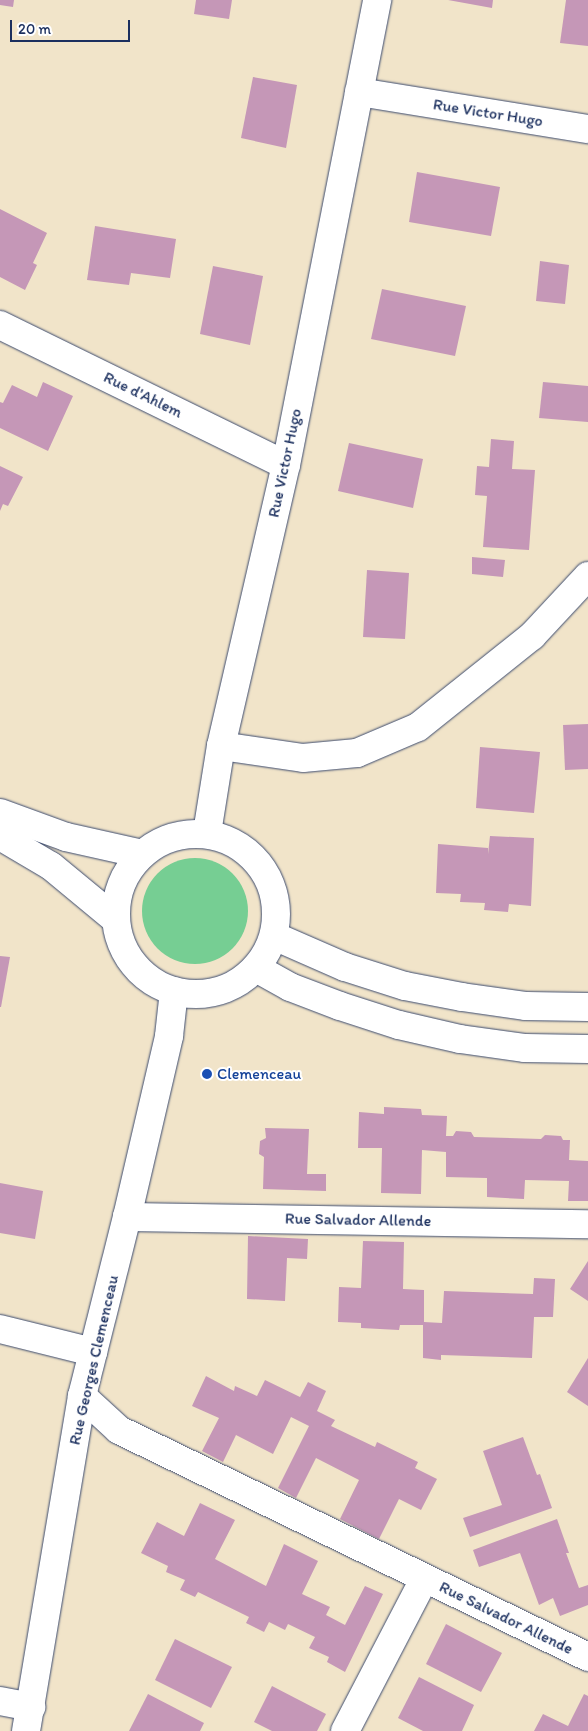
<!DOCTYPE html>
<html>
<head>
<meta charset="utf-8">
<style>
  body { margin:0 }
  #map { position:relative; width:588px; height:1731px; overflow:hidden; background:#f1e4c9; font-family:Itim,sans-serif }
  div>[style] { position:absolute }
  .green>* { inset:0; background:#76ce93 }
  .round { border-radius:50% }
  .building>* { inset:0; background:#c597b7 }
  .roads { filter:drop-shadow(0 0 1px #3b4a6e) drop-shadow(0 0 1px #3b4a6e) }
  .street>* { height:28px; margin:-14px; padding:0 14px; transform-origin:14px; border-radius:14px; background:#fff }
  .secondary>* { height:28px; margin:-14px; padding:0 14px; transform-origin:14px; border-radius:14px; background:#fff }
  .secondary>.ring { margin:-14px; padding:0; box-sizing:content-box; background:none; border:28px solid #fff; border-radius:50% }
  .dots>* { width:14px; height:14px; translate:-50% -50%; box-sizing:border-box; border:2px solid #fff; border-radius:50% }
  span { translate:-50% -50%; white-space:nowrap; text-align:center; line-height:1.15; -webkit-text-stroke:4px #fff; paint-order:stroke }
  .street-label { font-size:16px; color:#1b2f5e }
  .transit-label { font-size:16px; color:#164399 }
  .left { translate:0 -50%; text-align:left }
  .scale { position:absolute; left:10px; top:20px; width:120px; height:22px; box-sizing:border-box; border:2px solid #1b2f5e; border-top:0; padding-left:6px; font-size:15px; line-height:18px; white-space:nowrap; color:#1b2f5e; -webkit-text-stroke:4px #fff; paint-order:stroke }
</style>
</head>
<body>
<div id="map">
  <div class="green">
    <i class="round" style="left:142px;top:858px;width:106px;height:106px"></i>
  </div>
  <div class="building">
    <i style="clip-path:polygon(0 0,14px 0,13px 7px,0 5px)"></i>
    <i style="clip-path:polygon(196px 0,232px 0,229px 19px,194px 14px)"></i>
    <i style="clip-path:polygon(448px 0,493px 0,492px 8px)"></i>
    <i style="clip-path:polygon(566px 0,588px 0,588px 46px,560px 43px)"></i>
    <i style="clip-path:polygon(253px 77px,297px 85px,286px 148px,241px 138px)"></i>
    <i style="clip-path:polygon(417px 172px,500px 187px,491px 236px,409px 222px)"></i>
    <i style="clip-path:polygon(0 209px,47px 233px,33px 263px,37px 265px,25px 290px,0 277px)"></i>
    <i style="clip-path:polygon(95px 226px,176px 239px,170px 278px,131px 273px,129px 285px,87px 280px)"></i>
    <i style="clip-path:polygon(540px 261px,569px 265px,565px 304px,536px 301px)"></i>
    <i style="clip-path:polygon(213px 266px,263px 276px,250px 345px,200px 334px)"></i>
    <i style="clip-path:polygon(382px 289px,466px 306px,455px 356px,371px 339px)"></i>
    <i style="clip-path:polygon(43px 382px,73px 396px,48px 451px,0 428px,0 402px,3px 403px,12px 385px,37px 397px)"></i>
    <i style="clip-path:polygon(543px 382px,588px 386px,588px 422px,539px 418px)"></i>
    <i style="clip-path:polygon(491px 439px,514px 441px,512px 469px,535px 470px,529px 550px,483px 547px,487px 496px,475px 495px,477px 466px,489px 467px)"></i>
    <i style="clip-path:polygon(349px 443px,423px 459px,413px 508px,338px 491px)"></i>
    <i style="clip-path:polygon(0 466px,23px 477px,8px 506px,3px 504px,0 511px)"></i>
    <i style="clip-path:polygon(472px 557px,505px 560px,503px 577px,472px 574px)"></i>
    <i style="clip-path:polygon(367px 570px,409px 573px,405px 639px,363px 637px)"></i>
    <i style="clip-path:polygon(588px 724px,588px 769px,565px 770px,563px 725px)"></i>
    <i style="clip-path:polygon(480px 747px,540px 752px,534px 813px,476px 808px)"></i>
    <i style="clip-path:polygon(490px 836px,534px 838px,531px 906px,509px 904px,508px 912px,484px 910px,485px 903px,460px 902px,461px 894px,436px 893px,438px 844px,488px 848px,488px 854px)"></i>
    <i style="clip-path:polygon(0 956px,10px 957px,1px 1007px,0 1007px)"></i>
    <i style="clip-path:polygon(384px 1107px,421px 1109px,422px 1115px,447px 1116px,446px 1136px,453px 1136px,456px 1131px,471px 1132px,474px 1137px,541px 1139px,545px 1135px,561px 1136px,563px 1140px,570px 1140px,569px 1160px,588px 1161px,588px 1201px,568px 1201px,569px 1181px,525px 1180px,524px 1199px,487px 1197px,487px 1178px,446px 1177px,446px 1152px,422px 1150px,421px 1194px,381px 1193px,382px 1148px,358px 1148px,359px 1112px,384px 1114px)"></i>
    <i style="clip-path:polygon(265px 1128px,309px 1129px,307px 1174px,326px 1174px,326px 1191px,263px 1189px,264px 1157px,259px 1154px,260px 1141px,266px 1138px)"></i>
    <i style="clip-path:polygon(0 1183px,43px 1191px,35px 1239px,0 1233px)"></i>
    <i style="clip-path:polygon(248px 1236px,308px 1239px,307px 1259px,287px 1258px,285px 1301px,247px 1299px)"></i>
    <i style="clip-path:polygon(363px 1241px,404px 1242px,403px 1289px,424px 1290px,424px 1322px,442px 1323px,444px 1291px,533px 1294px,534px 1278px,555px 1279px,553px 1317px,534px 1317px,532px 1358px,441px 1355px,441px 1360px,423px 1358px,423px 1325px,400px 1325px,399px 1330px,361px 1328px,361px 1323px,338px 1322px,339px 1287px,361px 1288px)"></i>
    <i style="clip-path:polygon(588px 1261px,588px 1301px,570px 1289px)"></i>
    <i style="clip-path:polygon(588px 1358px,588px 1406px,567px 1392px)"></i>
    <i style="clip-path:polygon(206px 1376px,234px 1391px,235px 1386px,257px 1396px,265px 1380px,300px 1397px,308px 1382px,326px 1391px,317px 1411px,335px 1420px,331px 1426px,375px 1447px,377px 1442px,418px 1462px,415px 1468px,437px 1479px,421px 1510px,399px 1499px,379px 1539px,340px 1519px,359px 1480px,316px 1458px,296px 1498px,278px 1488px,309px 1426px,291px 1417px,273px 1454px,236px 1435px,223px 1462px,202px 1451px,219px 1418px,192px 1406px)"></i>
    <i style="clip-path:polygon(523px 1437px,537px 1475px,540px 1474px,552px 1508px,470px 1537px,463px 1518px,502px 1505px,483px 1451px)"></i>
    <i style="clip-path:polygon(200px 1503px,235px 1520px,215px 1559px,266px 1586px,284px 1544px,318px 1561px,302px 1594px,330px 1607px,326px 1615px,345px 1625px,365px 1586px,383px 1594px,345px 1672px,327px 1662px,329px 1657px,309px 1648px,315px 1637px,288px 1624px,285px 1630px,269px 1622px,264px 1632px,246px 1623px,249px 1617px,198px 1592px,195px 1597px,180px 1590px,185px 1580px,166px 1572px,168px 1566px,141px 1553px,157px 1522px,184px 1536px)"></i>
    <i style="clip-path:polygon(557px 1519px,569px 1553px,566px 1553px,579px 1588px,588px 1585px,588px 1605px,560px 1616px,553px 1598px,539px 1605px,520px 1553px,479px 1567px,473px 1550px)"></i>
    <i style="clip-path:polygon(446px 1624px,502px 1653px,481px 1692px,426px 1664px)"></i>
    <i style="clip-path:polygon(175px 1639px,232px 1667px,211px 1708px,155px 1680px)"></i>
    <i style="clip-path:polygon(419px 1677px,474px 1705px,462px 1731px,423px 1731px,398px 1718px)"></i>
    <i style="clip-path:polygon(272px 1686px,326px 1714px,317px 1731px,272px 1731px,254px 1722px)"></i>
    <i style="clip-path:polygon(148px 1694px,204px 1723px,200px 1731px,129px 1731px)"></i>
    <i style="clip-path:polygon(584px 1694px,588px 1696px,588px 1731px,534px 1731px,543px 1714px,568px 1726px)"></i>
  </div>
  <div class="roads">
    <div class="street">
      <i style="left:359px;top:92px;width:232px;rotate:9.2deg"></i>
      <i style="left:0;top:325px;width:318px;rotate:26.1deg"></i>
      <i style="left:221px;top:746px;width:83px;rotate:8.3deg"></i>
      <i style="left:303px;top:758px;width:54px;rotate:-5.3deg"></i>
      <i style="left:357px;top:753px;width:66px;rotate:-23.1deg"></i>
      <i style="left:418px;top:727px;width:146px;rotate:-38.6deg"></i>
      <i style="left:532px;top:636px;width:82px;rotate:-47deg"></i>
      <i style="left:207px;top:833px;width:88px;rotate:-80.9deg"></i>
      <i style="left:221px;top:746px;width:288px;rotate:-77deg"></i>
      <i style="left:286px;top:465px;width:474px;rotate:-78.9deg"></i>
      <i style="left:127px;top:1217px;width:461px;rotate:0.9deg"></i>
      <i style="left:0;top:1329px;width:96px;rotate:13.9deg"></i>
      <i style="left:82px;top:1396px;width:50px;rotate:42.6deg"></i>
      <i style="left:119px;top:1430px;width:521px;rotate:25.83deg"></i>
      <i style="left:0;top:1701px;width:32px;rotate:11deg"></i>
      <i style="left:345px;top:1731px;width:171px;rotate:-62.5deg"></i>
    </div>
    <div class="secondary">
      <i style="left:0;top:813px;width:70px;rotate:20deg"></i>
      <i style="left:66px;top:837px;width:78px;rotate:12.6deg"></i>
      <i class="ring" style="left:116px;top:834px;width:132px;height:132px"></i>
      <i style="left:0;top:836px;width:59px;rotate:30.5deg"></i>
      <i style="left:51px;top:866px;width:83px;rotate:39.6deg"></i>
      <i style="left:274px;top:936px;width:77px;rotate:23.6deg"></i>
      <i style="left:345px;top:967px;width:63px;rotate:17.6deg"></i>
      <i style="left:405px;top:986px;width:58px;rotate:10.9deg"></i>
      <i style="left:462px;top:997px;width:65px;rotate:8deg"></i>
      <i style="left:526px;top:1006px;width:62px;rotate:0.9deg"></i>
      <i style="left:256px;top:968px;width:39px;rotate:29deg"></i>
      <i style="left:290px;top:987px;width:53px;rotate:20.8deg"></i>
      <i style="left:340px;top:1006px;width:62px;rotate:17.9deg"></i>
      <i style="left:399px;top:1025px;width:63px;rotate:12.9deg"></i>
      <i style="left:460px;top:1039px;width:66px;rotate:7.9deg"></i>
      <i style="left:525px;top:1048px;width:63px;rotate:0.9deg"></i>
      <i style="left:26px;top:1731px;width:340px;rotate:-80.5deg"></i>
      <i style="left:82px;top:1396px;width:185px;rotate:-75.9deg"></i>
      <i style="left:127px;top:1217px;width:186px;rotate:-76.9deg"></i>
      <i style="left:169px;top:1036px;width:45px;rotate:-83.7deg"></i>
    </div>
  </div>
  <div class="dots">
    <i style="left:207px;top:1074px;background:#1a4fb4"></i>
  </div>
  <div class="street-label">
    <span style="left:488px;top:113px;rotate:9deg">Rue Victor Hugo</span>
    <span style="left:143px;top:395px;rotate:26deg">Rue d'Ahlem</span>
    <span style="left:285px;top:463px;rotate:-78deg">Rue Victor Hugo</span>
    <span style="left:358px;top:1220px;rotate:1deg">Rue Salvador Allende</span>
    <span style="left:94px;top:1360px;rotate:-77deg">Rue Georges Clemenceau</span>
    <span style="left:506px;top:1618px;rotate:26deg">Rue Salvador Allende</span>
  </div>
  <div class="transit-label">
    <span class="left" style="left:217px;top:1074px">Clemenceau</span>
  </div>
  <div class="scale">20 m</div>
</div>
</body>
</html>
